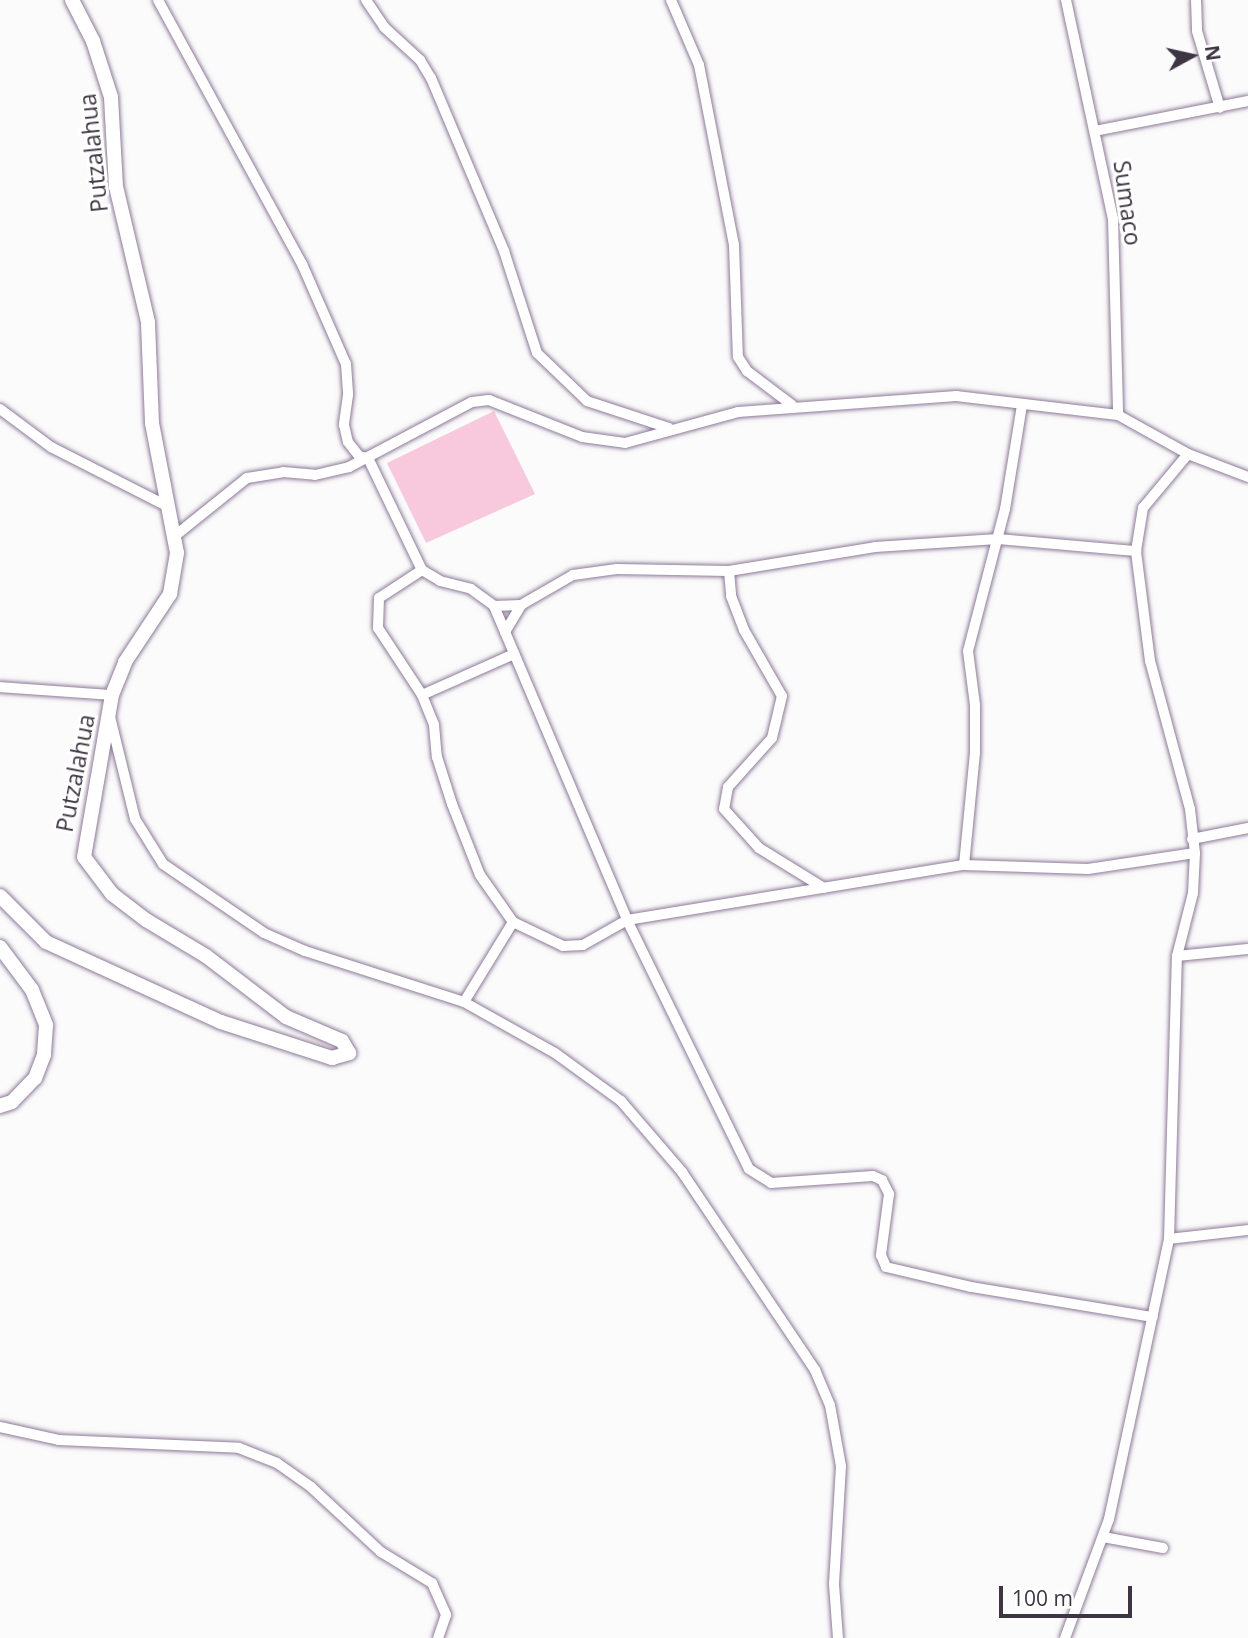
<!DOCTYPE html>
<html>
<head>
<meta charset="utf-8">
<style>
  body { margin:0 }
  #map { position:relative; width:1248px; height:1638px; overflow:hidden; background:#fbfbfb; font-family:"Open Sans",sans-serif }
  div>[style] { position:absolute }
  .green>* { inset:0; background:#f8c9dd }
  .roads { filter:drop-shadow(0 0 2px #8d7a98) drop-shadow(0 0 2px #8d7a98) }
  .street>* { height:10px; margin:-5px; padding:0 5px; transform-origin:5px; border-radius:5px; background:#fff }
  .secondary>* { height:14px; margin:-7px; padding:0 7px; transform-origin:7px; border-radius:7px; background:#fff }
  span { translate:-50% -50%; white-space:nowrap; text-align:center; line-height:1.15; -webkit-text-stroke:6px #fff; paint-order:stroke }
  .street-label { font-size:23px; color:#3d3542 }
  .north { position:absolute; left:1157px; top:21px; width:70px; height:70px; -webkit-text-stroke:5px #fff; paint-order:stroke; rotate:82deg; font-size:19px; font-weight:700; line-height:28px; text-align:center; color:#3d3542 }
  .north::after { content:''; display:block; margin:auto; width:24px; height:32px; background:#3d3542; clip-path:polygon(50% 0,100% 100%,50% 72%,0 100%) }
  .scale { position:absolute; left:999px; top:1586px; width:133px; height:32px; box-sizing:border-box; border:4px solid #3d3542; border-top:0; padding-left:9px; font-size:21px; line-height:24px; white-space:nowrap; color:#3d3542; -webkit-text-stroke:5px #fff; paint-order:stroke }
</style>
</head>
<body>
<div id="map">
  <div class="green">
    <i style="clip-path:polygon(494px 411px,535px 494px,426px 543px,387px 463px)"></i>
  </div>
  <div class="roads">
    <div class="street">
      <i style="left:158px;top:0;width:301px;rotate:61.4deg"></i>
      <i style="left:302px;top:264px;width:109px;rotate:66.3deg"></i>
      <i style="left:346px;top:364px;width:31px;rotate:86deg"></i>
      <i style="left:348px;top:395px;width:30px;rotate:98deg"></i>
      <i style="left:344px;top:425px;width:17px;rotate:77deg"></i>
      <i style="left:348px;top:442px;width:18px;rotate:52deg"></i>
      <i style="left:359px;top:456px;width:9px;rotate:13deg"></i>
      <i style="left:368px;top:458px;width:124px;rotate:64.3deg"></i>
      <i style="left:422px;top:570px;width:51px;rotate:146.9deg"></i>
      <i style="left:379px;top:598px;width:30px;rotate:92deg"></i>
      <i style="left:378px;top:628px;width:80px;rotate:56.7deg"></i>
      <i style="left:422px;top:695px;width:32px;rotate:68deg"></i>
      <i style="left:434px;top:725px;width:32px;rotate:85deg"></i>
      <i style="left:437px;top:757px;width:49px;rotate:72.3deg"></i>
      <i style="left:452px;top:804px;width:76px;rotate:68.5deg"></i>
      <i style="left:480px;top:875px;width:57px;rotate:54.9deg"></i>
      <i style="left:513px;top:922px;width:55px;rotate:25.6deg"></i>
      <i style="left:563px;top:946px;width:20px;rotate:-3deg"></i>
      <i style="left:583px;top:945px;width:51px;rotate:-29.6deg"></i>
      <i style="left:627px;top:920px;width:341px;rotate:-9.3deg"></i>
      <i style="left:964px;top:865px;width:124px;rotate:1.8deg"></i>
      <i style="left:1088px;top:869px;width:108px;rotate:-8.5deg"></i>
      <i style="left:366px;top:0;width:32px;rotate:56deg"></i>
      <i style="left:384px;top:27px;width:49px;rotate:42.5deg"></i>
      <i style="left:420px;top:60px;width:21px;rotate:59deg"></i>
      <i style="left:431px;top:78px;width:188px;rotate:67.1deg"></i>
      <i style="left:504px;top:251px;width:107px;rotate:72.1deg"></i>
      <i style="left:537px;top:353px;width:69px;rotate:43.8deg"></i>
      <i style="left:587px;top:401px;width:86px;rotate:18.2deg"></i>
      <i style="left:671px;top:0;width:71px;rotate:66.7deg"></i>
      <i style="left:699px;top:65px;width:183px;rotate:79deg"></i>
      <i style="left:734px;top:245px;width:112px;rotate:88deg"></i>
      <i style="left:738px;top:357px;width:17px;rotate:57deg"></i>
      <i style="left:747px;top:371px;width:56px;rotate:37.1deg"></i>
      <i style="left:1066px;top:0;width:224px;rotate:77.9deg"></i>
      <i style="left:1113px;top:219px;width:196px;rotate:88.5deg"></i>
      <i style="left:1196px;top:0;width:31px;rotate:88deg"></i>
      <i style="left:1197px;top:31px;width:80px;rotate:73.4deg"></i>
      <i style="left:1095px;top:131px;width:156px;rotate:-11.1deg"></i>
      <i style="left:0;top:409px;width:64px;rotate:36.7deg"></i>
      <i style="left:51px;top:447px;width:130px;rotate:27deg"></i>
      <i style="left:176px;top:535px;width:91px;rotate:-38.8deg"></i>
      <i style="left:247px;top:478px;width:36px;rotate:-9deg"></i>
      <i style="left:283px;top:472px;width:32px;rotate:5deg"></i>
      <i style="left:315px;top:475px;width:35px;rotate:-13deg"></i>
      <i style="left:349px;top:467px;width:139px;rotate:-27.9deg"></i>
      <i style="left:472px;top:402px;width:17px;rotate:-7deg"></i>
      <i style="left:489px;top:400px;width:100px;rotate:21.7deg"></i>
      <i style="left:582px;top:437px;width:43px;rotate:7.9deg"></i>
      <i style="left:625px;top:443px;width:117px;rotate:-15.3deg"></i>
      <i style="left:738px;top:412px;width:219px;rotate:-4.2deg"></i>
      <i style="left:956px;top:396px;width:163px;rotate:6.7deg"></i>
      <i style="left:1118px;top:415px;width:80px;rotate:29.1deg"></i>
      <i style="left:1188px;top:454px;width:64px;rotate:21deg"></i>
      <i style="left:422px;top:570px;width:21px;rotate:31deg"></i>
      <i style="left:440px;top:581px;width:32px;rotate:14deg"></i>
      <i style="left:471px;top:589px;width:29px;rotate:36deg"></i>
      <i style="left:494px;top:606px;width:341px;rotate:67deg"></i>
      <i style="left:627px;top:920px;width:277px;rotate:63.9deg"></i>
      <i style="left:749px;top:1169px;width:26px;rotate:32deg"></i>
      <i style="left:771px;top:1183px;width:102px;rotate:-3.9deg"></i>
      <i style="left:873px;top:1176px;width:10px;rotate:24deg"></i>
      <i style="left:882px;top:1180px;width:16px;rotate:63deg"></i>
      <i style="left:889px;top:1194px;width:62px;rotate:97.5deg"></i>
      <i style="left:881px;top:1255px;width:13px;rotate:67deg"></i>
      <i style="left:886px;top:1267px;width:87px;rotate:13.2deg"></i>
      <i style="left:971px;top:1287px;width:184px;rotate:9.4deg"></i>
      <i style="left:729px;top:571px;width:25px;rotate:85deg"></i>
      <i style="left:731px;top:596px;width:36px;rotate:69deg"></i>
      <i style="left:744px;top:630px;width:76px;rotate:60.1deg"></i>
      <i style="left:782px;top:696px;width:43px;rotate:103.4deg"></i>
      <i style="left:772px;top:738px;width:66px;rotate:131.9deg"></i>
      <i style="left:728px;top:787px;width:22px;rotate:100deg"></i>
      <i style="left:724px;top:809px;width:52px;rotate:48.1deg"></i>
      <i style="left:759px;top:848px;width:76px;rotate:31.6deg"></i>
      <i style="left:494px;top:606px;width:27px;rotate:-2deg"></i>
      <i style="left:521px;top:605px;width:60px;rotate:-30deg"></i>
      <i style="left:573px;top:575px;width:44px;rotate:-7.8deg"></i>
      <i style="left:617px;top:569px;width:112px;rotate:1deg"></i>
      <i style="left:729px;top:571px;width:148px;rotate:-9.3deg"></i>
      <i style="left:875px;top:547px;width:123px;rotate:-3.7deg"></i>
      <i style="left:998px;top:539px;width:139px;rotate:5deg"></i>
      <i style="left:505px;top:632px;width:31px;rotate:-59deg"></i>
      <i style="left:0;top:687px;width:112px;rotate:4.1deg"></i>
      <i style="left:422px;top:695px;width:101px;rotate:-24deg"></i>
      <i style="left:110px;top:717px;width:105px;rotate:76.2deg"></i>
      <i style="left:135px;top:819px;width:53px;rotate:58.1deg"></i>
      <i style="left:163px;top:864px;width:122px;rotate:34.3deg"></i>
      <i style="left:264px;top:933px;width:45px;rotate:23.7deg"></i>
      <i style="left:305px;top:951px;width:167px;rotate:17.8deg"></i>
      <i style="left:464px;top:1002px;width:104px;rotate:29.3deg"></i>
      <i style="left:555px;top:1053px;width:82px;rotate:36deg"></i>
      <i style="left:621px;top:1101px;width:94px;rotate:49.3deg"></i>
      <i style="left:682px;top:1172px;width:239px;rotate:56.1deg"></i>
      <i style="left:815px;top:1370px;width:38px;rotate:67deg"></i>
      <i style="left:830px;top:1405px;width:62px;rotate:79.8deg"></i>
      <i style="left:841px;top:1466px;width:118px;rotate:93.4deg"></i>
      <i style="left:834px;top:1584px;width:54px;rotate:85.8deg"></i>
      <i style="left:1192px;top:839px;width:57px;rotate:-11.1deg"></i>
      <i style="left:964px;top:865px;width:113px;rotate:-84.4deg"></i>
      <i style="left:975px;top:753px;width:48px;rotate:-90deg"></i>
      <i style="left:975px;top:705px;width:54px;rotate:-97.4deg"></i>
      <i style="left:968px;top:651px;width:147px;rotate:-75.4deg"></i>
      <i style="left:1005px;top:509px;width:105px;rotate:-80.7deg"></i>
      <i style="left:1177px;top:956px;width:71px;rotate:-5.6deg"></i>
      <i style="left:464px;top:1002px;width:94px;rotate:-58.5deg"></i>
      <i style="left:1169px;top:1239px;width:80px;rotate:-6.5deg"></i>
      <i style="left:0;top:1427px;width:60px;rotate:12.4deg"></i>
      <i style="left:59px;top:1440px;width:180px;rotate:2.5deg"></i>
      <i style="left:239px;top:1448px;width:41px;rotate:21.5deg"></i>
      <i style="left:277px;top:1463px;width:42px;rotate:35.2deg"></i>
      <i style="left:311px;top:1487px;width:96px;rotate:42.9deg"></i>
      <i style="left:381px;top:1552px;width:60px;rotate:31.3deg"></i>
      <i style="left:432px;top:1583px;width:35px;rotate:66deg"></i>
      <i style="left:446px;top:1615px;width:24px;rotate:109deg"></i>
      <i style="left:1103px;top:1537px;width:61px;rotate:10.4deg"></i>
      <i style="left:1065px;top:1638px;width:127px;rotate:-69.7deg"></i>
      <i style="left:1109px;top:1519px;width:286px;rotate:-77.9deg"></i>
      <i style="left:1169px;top:1239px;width:283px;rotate:-88.4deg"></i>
      <i style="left:1177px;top:956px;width:65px;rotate:-75.7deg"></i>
      <i style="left:1193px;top:893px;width:40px;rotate:-87.1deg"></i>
      <i style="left:1195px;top:853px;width:44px;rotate:-96.5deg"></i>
      <i style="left:1190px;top:809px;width:153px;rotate:-105.1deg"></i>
      <i style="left:1150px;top:661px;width:111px;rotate:-97.3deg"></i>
      <i style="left:1136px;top:551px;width:44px;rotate:-80.8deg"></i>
      <i style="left:1143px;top:508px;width:70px;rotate:-50.2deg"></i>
    </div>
    <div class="secondary">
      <i style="left:0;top:896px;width:65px;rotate:45deg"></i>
      <i style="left:46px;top:942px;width:192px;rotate:24.6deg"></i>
      <i style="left:221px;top:1022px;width:117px;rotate:18deg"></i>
      <i style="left:332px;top:1058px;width:18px;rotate:-16deg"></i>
      <i style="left:349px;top:1053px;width:14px;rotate:-120deg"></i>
      <i style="left:342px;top:1041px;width:61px;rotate:-156.8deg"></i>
      <i style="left:286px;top:1017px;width:101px;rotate:-142.7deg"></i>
      <i style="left:206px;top:956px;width:70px;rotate:-149deg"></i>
      <i style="left:146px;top:920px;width:43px;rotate:-142.6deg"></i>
      <i style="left:112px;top:894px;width:46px;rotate:-127.1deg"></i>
      <i style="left:84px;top:857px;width:164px;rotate:-80.2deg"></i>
      <i style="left:112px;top:695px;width:35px;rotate:-68deg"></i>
      <i style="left:125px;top:662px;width:82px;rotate:-56.5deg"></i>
      <i style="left:170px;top:594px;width:42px;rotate:-80.3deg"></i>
      <i style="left:177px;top:553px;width:132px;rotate:-100.9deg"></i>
      <i style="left:152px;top:423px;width:101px;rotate:-92.3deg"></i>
      <i style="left:148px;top:322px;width:139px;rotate:-103.3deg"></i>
      <i style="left:116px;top:187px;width:90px;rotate:-93.2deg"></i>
      <i style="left:111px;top:97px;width:59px;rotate:-107.8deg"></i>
      <i style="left:93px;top:41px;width:46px;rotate:-117.1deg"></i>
      <i style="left:0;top:947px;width:54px;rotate:53.3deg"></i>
      <i style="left:32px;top:990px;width:38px;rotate:68deg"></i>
      <i style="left:46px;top:1025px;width:30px;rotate:94deg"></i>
      <i style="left:44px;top:1055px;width:25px;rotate:111deg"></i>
      <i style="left:35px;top:1078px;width:33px;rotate:134deg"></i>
      <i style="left:12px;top:1102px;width:13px;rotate:162deg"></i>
    </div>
  </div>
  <div class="street-label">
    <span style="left:93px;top:153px;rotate:-96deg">Putzalahua</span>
    <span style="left:1128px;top:203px;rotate:82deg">Sumaco</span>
    <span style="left:75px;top:773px;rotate:-79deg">Putzalahua</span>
  </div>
  <div class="north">N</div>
  <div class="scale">100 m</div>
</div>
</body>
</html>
